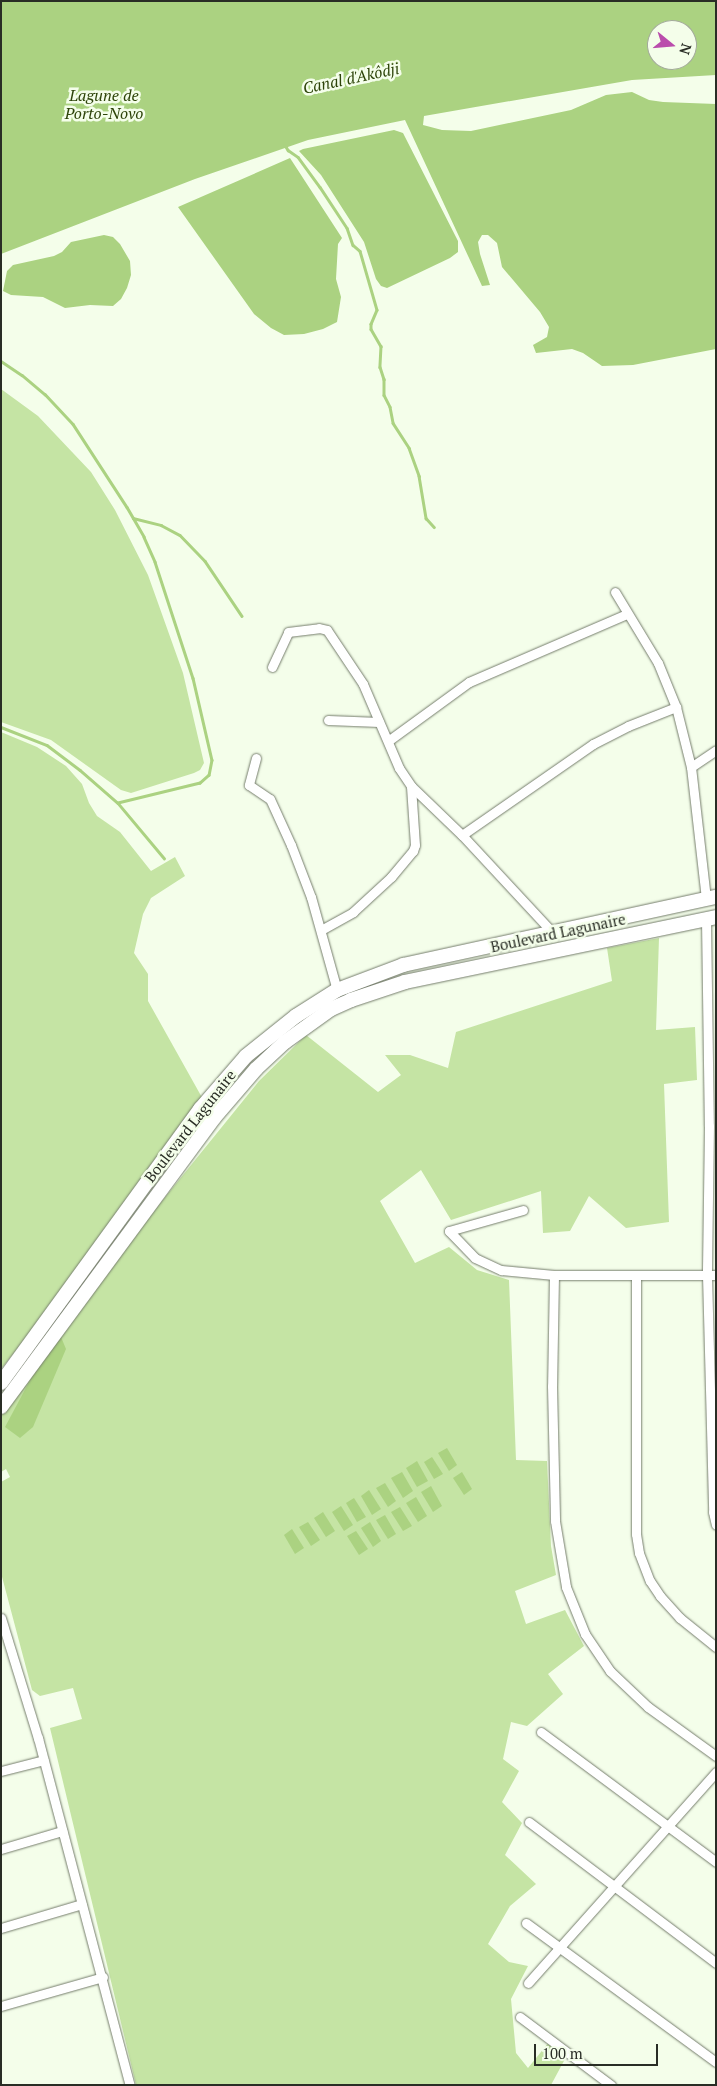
<!DOCTYPE html>
<html>
<head>
<meta charset="utf-8">
<style>
  body { margin:0 }
  #map { position:relative; width:717px; height:2086px; overflow:hidden; background:#f4feea; font-family:"PT Serif",serif }
  div>[style] { position:absolute }
  .green>* { inset:0; background:#c5e4a4 }
  .water>* { inset:0; background:#abd281 }
  .stream>* { height:2.5px; margin:-1.25px; padding:0 1.25px; transform-origin:1.25px; border-radius:1.25px; background:#abd281 }
  .roads { filter:drop-shadow(0 0 1px #757d6c) drop-shadow(0 0 1px #757d6c) }
  .minor>* { height:9px; margin:-4.5px; padding:0 4.5px; transform-origin:4.5px; border-radius:4.5px; background:#fff }
  .secondary>* { height:14px; margin:-7px; padding:0 7px; transform-origin:7px; border-radius:7px; background:#fff }
  span { translate:-50% -50%; white-space:nowrap; text-align:center; line-height:1.15; -webkit-text-stroke:5px #f4feea; paint-order:stroke }
  .street-label { font-size:15px; color:#292d25 }
  .water-label { font-size:16px; color:#2d4409; font-style:italic }
  .frame { position:absolute; inset:0; border:2px solid #292d25; pointer-events:none }
  .north { position:absolute; left:647px; top:20px; width:50px; height:50px; box-sizing:border-box; background:#f4feea; border:1px solid #a3aa9b; border-radius:50%; rotate:107deg; font-size:14px; font-weight:700; line-height:20px; text-align:center; color:#292d25 }
  .north::after { content:''; display:block; margin:auto; width:18px; height:22px; background:#ba4dac; clip-path:polygon(50% 0,100% 100%,50% 72%,0 100%) }
  .scale { position:absolute; left:534px; top:2044px; width:124px; height:22px; box-sizing:border-box; border:2px solid #292d25; border-top:0; padding-left:6px; font-size:15px; line-height:18px; white-space:nowrap; color:#292d25; -webkit-text-stroke:4px #f4feea; paint-order:stroke }
</style>
</head>
<body>
<div id="map">
  <div class="green">
    <i style="clip-path:polygon(1px 389px,38px 416px,91px 472px,115px 510px,148px 575px,183px 673px,204px 763px,200px 770px,194px 773px,131px 793px,121px 790px,51px 740px,1px 722px)"></i>
    <i style="clip-path:polygon(1px 732px,37px 747px,66px 766px,82px 784px,89px 803px,97px 816px,120px 832px,151px 871px,175px 857px,185px 876px,151px 898px,143px 914px,134px 953px,148px 974px,148px 1001px,209px 1110px,1px 1369px)"></i>
    <i style="clip-path:polygon(659px 938px,656px 1030px,695px 1027px,697px 1080px,664px 1084px,669px 1222px,626px 1228px,589px 1196px,570px 1231px,543px 1233px,541px 1191px,451px 1220px,421px 1170px,380px 1201px,415px 1263px,449px 1247px,477px 1270px,509px 1280px,516px 1460px,547px 1461px,551px 1546px,556px 1575px,515px 1591px,526px 1624px,565px 1610px,584px 1646px,548px 1674px,563px 1694px,527px 1726px,511px 1722px,503px 1759px,519px 1771px,502px 1802px,522px 1823px,505px 1855px,536px 1884px,510px 1906px,488px 1944px,509px 1962px,528px 1966px,511px 1999px,516px 2053px,528px 2068px,549px 2042px,565px 2059px,551px 2085px,136px 2085px,50px 1728px,82px 1719px,73px 1688px,40px 1696px,32px 1690px,1px 1573px,1px 1482px,10px 1477px,6px 1469px,1px 1472px,1px 1400px,259px 1081px,306px 1035px,378px 1092px,401px 1075px,385px 1055px,410px 1055px,448px 1068px,456px 1032px,612px 981px,607px 948px)"></i>
  </div>
  <div class="water">
    <i style="clip-path:polygon(evenodd,1px 1px,716px 1px,716px 75px,632px 80px,424px 116px,423px 125px,442px 130px,471px 131px,571px 110px,606px 95px,632px 92px,649px 100px,663px 102px,716px 104px,716px 349px,633px 365px,602px 366px,583px 353px,572px 349px,536px 353px,533px 345px,547px 337px,549px 327px,540px 312px,502px 267px,497px 243px,488px 235px,482px 235px,478px 242px,480px 254px,490px 285px,482px 286px,405px 120px,308px 140px,195px 179px,1px 254px,1px 1px,657px 30px,687px 30px,687px 60px,657px 60px,657px 30px)"></i>
    <i style="clip-path:polygon(394px 130px,403px 133px,458px 241px,458px 252px,450px 258px,387px 288px,381px 286px,376px 279px,364px 242px,321px 175px,299px 151px,303px 149px)"></i>
    <i style="clip-path:polygon(290px 158px,342px 238px,338px 244px,336px 279px,341px 297px,337px 322px,323px 329px,304px 334px,284px 335px,271px 328px,254px 314px,178px 207px)"></i>
    <i style="clip-path:polygon(104px 235px,113px 237px,120px 244px,130px 261px,131px 275px,127px 288px,121px 299px,113px 306px,90px 305px,65px 308px,43px 297px,11px 295px,3px 291px,7px 271px,13px 265px,54px 256px,62px 252px,71px 242px)"></i>
    <i style="clip-path:polygon(61px 1337px,66px 1349px,33px 1427px,20px 1438px,5px 1427px,44px 1354px)"></i>
    <i style="clip-path:polygon(447px 1448px,457px 1465px,449px 1471px,438px 1453px)"></i>
    <i style="clip-path:polygon(432px 1457px,443px 1474px,434px 1479px,424px 1462px)"></i>
    <i style="clip-path:polygon(417px 1461px,428px 1481px,417px 1487px,406px 1468px)"></i>
    <i style="clip-path:polygon(402px 1472px,413px 1491px,403px 1498px,391px 1478px)"></i>
    <i style="clip-path:polygon(462px 1472px,472px 1489px,464px 1495px,453px 1478px)"></i>
    <i style="clip-path:polygon(385px 1483px,396px 1501px,388px 1507px,376px 1488px)"></i>
    <i style="clip-path:polygon(431px 1486px,442px 1506px,433px 1512px,421px 1492px)"></i>
    <i style="clip-path:polygon(369px 1490px,381px 1509px,372px 1515px,361px 1496px)"></i>
    <i style="clip-path:polygon(416px 1497px,427px 1516px,418px 1522px,406px 1503px)"></i>
    <i style="clip-path:polygon(354px 1498px,366px 1517px,357px 1522px,346px 1503px)"></i>
    <i style="clip-path:polygon(341px 1506px,353px 1525px,344px 1531px,332px 1512px)"></i>
    <i style="clip-path:polygon(400px 1507px,412px 1526px,403px 1531px,391px 1512px)"></i>
    <i style="clip-path:polygon(323px 1512px,335px 1531px,326px 1537px,314px 1518px)"></i>
    <i style="clip-path:polygon(385px 1515px,396px 1534px,388px 1539px,376px 1520px)"></i>
    <i style="clip-path:polygon(308px 1522px,320px 1540px,311px 1546px,299px 1527px)"></i>
    <i style="clip-path:polygon(370px 1522px,381px 1541px,373px 1547px,361px 1528px)"></i>
    <i style="clip-path:polygon(292px 1529px,304px 1548px,295px 1554px,284px 1535px)"></i>
    <i style="clip-path:polygon(356px 1531px,368px 1549px,359px 1555px,347px 1536px)"></i>
  </div>
  <div class="stream">
    <i style="left:285px;top:145px;width:6px;rotate:59deg"></i>
    <i style="left:288px;top:150px;width:12px;rotate:35deg"></i>
    <i style="left:298px;top:157px;width:37px;rotate:54deg"></i>
    <i style="left:320px;top:187px;width:49px;rotate:56.6deg"></i>
    <i style="left:347px;top:228px;width:18px;rotate:71deg"></i>
    <i style="left:353px;top:245px;width:9px;rotate:41deg"></i>
    <i style="left:360px;top:251px;width:61px;rotate:73.9deg"></i>
    <i style="left:377px;top:310px;width:15px;rotate:113deg"></i>
    <i style="left:371px;top:324px;width:5px;rotate:90deg"></i>
    <i style="left:371px;top:329px;width:20px;rotate:60deg"></i>
    <i style="left:381px;top:346px;width:21px;rotate:93deg"></i>
    <i style="left:380px;top:367px;width:13px;rotate:72deg"></i>
    <i style="left:384px;top:379px;width:16px;rotate:90deg"></i>
    <i style="left:384px;top:395px;width:13px;rotate:63deg"></i>
    <i style="left:390px;top:407px;width:16px;rotate:79deg"></i>
    <i style="left:393px;top:423px;width:30px;rotate:57deg"></i>
    <i style="left:409px;top:448px;width:30px;rotate:70deg"></i>
    <i style="left:419px;top:476px;width:43px;rotate:80.5deg"></i>
    <i style="left:426px;top:518px;width:12px;rotate:48deg"></i>
    <i style="left:1px;top:361px;width:25px;rotate:34deg"></i>
    <i style="left:22px;top:375px;width:30px;rotate:40deg"></i>
    <i style="left:45px;top:394px;width:41px;rotate:47deg"></i>
    <i style="left:73px;top:424px;width:99px;rotate:57deg"></i>
    <i style="left:127px;top:507px;width:34px;rotate:60deg"></i>
    <i style="left:144px;top:537px;width:27px;rotate:66deg"></i>
    <i style="left:155px;top:562px;width:122px;rotate:71.9deg"></i>
    <i style="left:193px;top:678px;width:84px;rotate:77deg"></i>
    <i style="left:212px;top:760px;width:15px;rotate:101deg"></i>
    <i style="left:209px;top:775px;width:12px;rotate:138deg"></i>
    <i style="left:200px;top:783px;width:84px;rotate:166.3deg"></i>
    <i style="left:133px;top:518px;width:29px;rotate:14deg"></i>
    <i style="left:161px;top:525px;width:21px;rotate:28deg"></i>
    <i style="left:180px;top:535px;width:36px;rotate:46deg"></i>
    <i style="left:205px;top:561px;width:66px;rotate:56.1deg"></i>
    <i style="left:1px;top:727px;width:49px;rotate:21.4deg"></i>
    <i style="left:47px;top:745px;width:41px;rotate:37.1deg"></i>
    <i style="left:80px;top:770px;width:50px;rotate:41deg"></i>
    <i style="left:118px;top:803px;width:72px;rotate:50.1deg"></i>
  </div>
  <div class="roads">
    <div class="minor">
      <i style="left:615px;top:592px;width:83px;rotate:58.8deg"></i>
      <i style="left:658px;top:663px;width:48px;rotate:67.8deg"></i>
      <i style="left:676px;top:707px;width:62px;rotate:76deg"></i>
      <i style="left:691px;top:767px;width:133px;rotate:83.5deg"></i>
      <i style="left:272px;top:667px;width:38px;rotate:-65deg"></i>
      <i style="left:288px;top:632px;width:31px;rotate:-7deg"></i>
      <i style="left:319px;top:628px;width:8px;rotate:14deg"></i>
      <i style="left:327px;top:630px;width:65px;rotate:56.3deg"></i>
      <i style="left:363px;top:684px;width:91px;rotate:66.8deg"></i>
      <i style="left:399px;top:768px;width:22px;rotate:56deg"></i>
      <i style="left:411px;top:786px;width:71px;rotate:43.9deg"></i>
      <i style="left:462px;top:835px;width:132px;rotate:47.1deg"></i>
      <i style="left:328px;top:720px;width:51px;rotate:2.2deg"></i>
      <i style="left:388px;top:741px;width:100px;rotate:-36.1deg"></i>
      <i style="left:469px;top:682px;width:172px;rotate:-23.3deg"></i>
      <i style="left:256px;top:758px;width:28px;rotate:105deg"></i>
      <i style="left:249px;top:785px;width:25px;rotate:34deg"></i>
      <i style="left:270px;top:799px;width:51px;rotate:65.5deg"></i>
      <i style="left:291px;top:845px;width:56px;rotate:69deg"></i>
      <i style="left:311px;top:897px;width:97px;rotate:74.4deg"></i>
      <i style="left:691px;top:767px;width:30px;rotate:-34deg"></i>
      <i style="left:462px;top:835px;width:160px;rotate:-34.8deg"></i>
      <i style="left:593px;top:744px;width:39px;rotate:-27deg"></i>
      <i style="left:628px;top:726px;width:52px;rotate:-21.6deg"></i>
      <i style="left:706px;top:919px;width:207px;rotate:89.2deg"></i>
      <i style="left:709px;top:1126px;width:149px;rotate:90.8deg"></i>
      <i style="left:707px;top:1275px;width:237px;rotate:88.5deg"></i>
      <i style="left:713px;top:1512px;width:13px;rotate:77deg"></i>
      <i style="left:321px;top:930px;width:37px;rotate:-29deg"></i>
      <i style="left:353px;top:912px;width:52px;rotate:-42.6deg"></i>
      <i style="left:391px;top:877px;width:34px;rotate:-50deg"></i>
      <i style="left:413px;top:851px;width:6px;rotate:-72deg"></i>
      <i style="left:415px;top:845px;width:59px;rotate:-93.9deg"></i>
      <i style="left:523px;top:1210px;width:77px;rotate:164.2deg"></i>
      <i style="left:449px;top:1231px;width:37px;rotate:46deg"></i>
      <i style="left:475px;top:1258px;width:29px;rotate:25deg"></i>
      <i style="left:501px;top:1270px;width:53px;rotate:5.4deg"></i>
      <i style="left:554px;top:1275px;width:162px"></i>
      <i style="left:554px;top:1275px;width:111px;rotate:91deg"></i>
      <i style="left:552px;top:1386px;width:135px;rotate:88.7deg"></i>
      <i style="left:555px;top:1521px;width:67px;rotate:80.5deg"></i>
      <i style="left:566px;top:1587px;width:51px;rotate:68deg"></i>
      <i style="left:585px;top:1634px;width:45px;rotate:56deg"></i>
      <i style="left:610px;top:1671px;width:52px;rotate:43.5deg"></i>
      <i style="left:648px;top:1707px;width:84px;rotate:35.8deg"></i>
      <i style="left:636px;top:1275px;width:259px;rotate:90deg"></i>
      <i style="left:636px;top:1534px;width:19px;rotate:81deg"></i>
      <i style="left:639px;top:1553px;width:30px;rotate:69deg"></i>
      <i style="left:650px;top:1581px;width:18px;rotate:56deg"></i>
      <i style="left:660px;top:1596px;width:30px;rotate:48deg"></i>
      <i style="left:680px;top:1618px;width:46px;rotate:38.9deg"></i>
      <i style="left:1px;top:1618px;width:126px;rotate:72.9deg"></i>
      <i style="left:38px;top:1738px;width:359px;rotate:75.2deg"></i>
      <i style="left:541px;top:1732px;width:218px;rotate:36.6deg"></i>
      <i style="left:1px;top:1771px;width:44px;rotate:-14.3deg"></i>
      <i style="left:529px;top:1822px;width:234px;rotate:37deg"></i>
      <i style="left:1px;top:1849px;width:64px;rotate:-16.4deg"></i>
      <i style="left:526px;top:1923px;width:235px;rotate:36.2deg"></i>
      <i style="left:1px;top:1928px;width:84px;rotate:-16.5deg"></i>
      <i style="left:528px;top:1983px;width:283px;rotate:-48.3deg"></i>
      <i style="left:1px;top:2006px;width:106px;rotate:-15.9deg"></i>
      <i style="left:520px;top:2017px;width:114px;rotate:36.8deg"></i>
    </div>
    <div class="secondary">
      <i style="left:1px;top:1383px;width:339px;rotate:-54deg"></i>
      <i style="left:200px;top:1109px;width:70px;rotate:-49deg"></i>
      <i style="left:246px;top:1056px;width:64px;rotate:-38.7deg"></i>
      <i style="left:296px;top:1016px;width:49px;rotate:-32.4deg"></i>
      <i style="left:337px;top:990px;width:71px;rotate:-20.7deg"></i>
      <i style="left:403px;top:965px;width:320px;rotate:-12.3deg"></i>
      <i style="left:1px;top:1407px;width:359px;rotate:-53.6deg"></i>
      <i style="left:214px;top:1118px;width:65px;rotate:-49.4deg"></i>
      <i style="left:256px;top:1069px;width:40px;rotate:-43deg"></i>
      <i style="left:285px;top:1042px;width:57px;rotate:-35.7deg"></i>
      <i style="left:331px;top:1009px;width:22px;rotate:-24deg"></i>
      <i style="left:351px;top:1000px;width:57px;rotate:-18.4deg"></i>
      <i style="left:405px;top:982px;width:318px;rotate:-11.8deg"></i>
    </div>
  </div>
  <div class="street-label">
    <span style="left:558px;top:933px;rotate:-12deg">Boulevard Lagunaire</span>
    <span style="left:190px;top:1126px;rotate:-52deg">Boulevard Lagunaire</span>
  </div>
  <div class="water-label">
    <span style="left:351px;top:78px;rotate:-12deg">Canal d'Akôdji</span>
    <span style="left:104px;top:104px">Lagune de<br>Porto-Novo</span>
  </div>
  <div class="frame"></div>
  <div class="north">N</div>
  <div class="scale">100 m</div>
</div>
</body>
</html>
